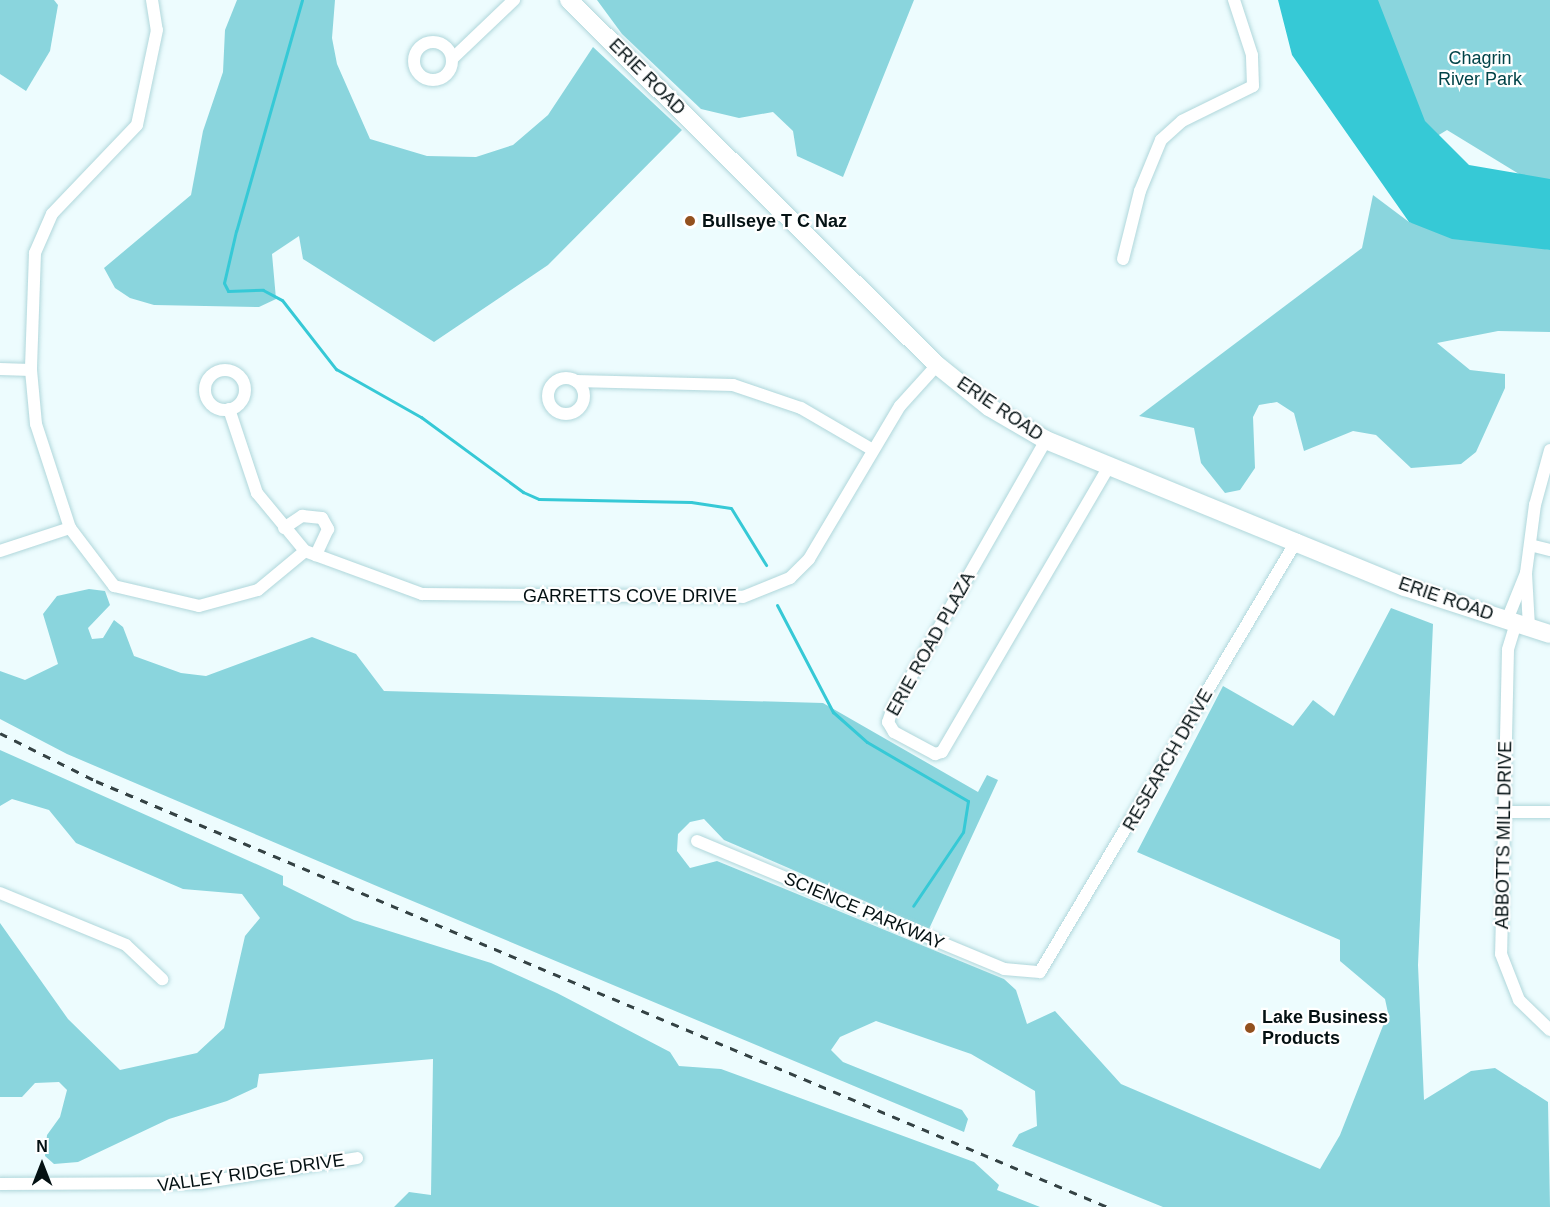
<!DOCTYPE html>
<html>
<head>
<meta charset="utf-8">
<style>
  body { margin:0 }
  #map { position:relative; width:1550px; height:1207px; overflow:hidden; background:#edfcfe; font-family:Arial,sans-serif }
  div>[style] { position:absolute }
  .green>* { inset:0; background:#8ad5dd }
  .water>* { inset:0; background:#36c9d6 }
  .stream>* { height:3px; margin:-1.5px; padding:0 1.5px; transform-origin:1.5px; border-radius:1.5px; background:#36c9d6 }
  .roads { filter:drop-shadow(0 0 2px #b0d7db) drop-shadow(0 0 2px #b0d7db) }
  .street>* { height:12px; margin:-6px; padding:0 6px; transform-origin:6px; border-radius:6px; background:#fff }
  .street>.ring { margin:-6px; padding:0; box-sizing:content-box; background:none; border:12px solid #fff; border-radius:50% }
  .secondary>* { height:18px; margin:-9px; padding:0 9px; transform-origin:9px; border-radius:9px; background:#fff }
  .rail>* { height:3px; margin-top:-1.5px; transform-origin:0; background:repeating-linear-gradient(90deg,#344244 0 8px,transparent 0 16px) }
  .dots>* { width:16px; height:16px; translate:-50% -50%; box-sizing:border-box; border:3px solid #fff; border-radius:50% }
  span { translate:-50% -50%; white-space:nowrap; text-align:center; line-height:1.15; -webkit-text-stroke:4.5px #fff; paint-order:stroke }
  .park-label { font-size:18px; color:#004348 }
  .street-label { font-size:18px; color:#041113 }
  .poi-label { font-size:18px; color:#041113; font-weight:700 }
  .left { translate:0 -50%; text-align:left }
  .north { position:absolute; left:12px; top:1135px; width:60px; height:60px; -webkit-text-stroke:4px #fff; paint-order:stroke; rotate:0deg; font-size:16px; font-weight:700; line-height:24px; text-align:center; color:#041113 }
  .north::after { content:''; display:block; margin:auto; width:21px; height:27px; background:#041113; clip-path:polygon(50% 0,100% 100%,50% 72%,0 100%) }
</style>
</head>
<body>
<div id="map">
  <div class="green">
    <i style="clip-path:polygon(0 0,54px 0,58px 5px,50px 51px,26px 91px,0 74px)"></i>
    <i style="clip-path:polygon(237px 0,335px 0,332px 38px,337px 64px,370px 139px,427px 156px,476px 157px,513px 145px,548px 115px,593px 47px,682px 130px,548px 265px,434px 342px,303px 259px,299px 236px,272px 254px,276px 299px,259px 307px,154px 305px,130px 298px,115px 288px,104px 268px,191px 195px,203px 131px,223px 72px,225px 30px)"></i>
    <i style="clip-path:polygon(597px 0,914px 0,843px 177px,797px 156px,793px 131px,773px 112px,739px 118px,701px 109px,622px 34px)"></i>
    <i style="clip-path:polygon(1323px 0,1550px 0,1550px 193px,1447px 130px,1396px 161px)"></i>
    <i style="clip-path:polygon(1373px 195px,1409px 222px,1550px 250px,1550px 332px,1498px 331px,1437px 343px,1470px 370px,1505px 374px,1505px 388px,1476px 452px,1461px 464px,1411px 468px,1376px 435px,1353px 431px,1304px 451px,1294px 413px,1277px 402px,1259px 405px,1253px 417px,1255px 468px,1240px 490px,1225px 493px,1201px 463px,1194px 428px,1139px 416px,1362px 248px)"></i>
    <i style="clip-path:polygon(89px 589px,105px 591px,110px 605px,88px 628px,92px 639px,103px 638px,114px 620px,123px 627px,134px 656px,181px 673px,206px 676px,312px 637px,356px 654px,384px 691px,823px 703px,978px 792px,987px 775px,998px 780px,929px 929px,724px 840px,704px 819px,690px 822px,678px 834px,677px 851px,690px 868px,717px 861px,1004px 979px,1016px 990px,1027px 1024px,1055px 1011px,1121px 1084px,1320px 1169px,1340px 1135px,1388px 1013px,1385px 999px,1340px 961px,1340px 940px,1137px 852px,1223px 686px,1293px 726px,1313px 700px,1334px 716px,1391px 608px,1433px 624px,1418px 965px,1424px 1100px,1471px 1071px,1495px 1068px,1548px 1102px,1550px 1207px,1163px 1207px,1012px 1146px,1019px 1134px,1037px 1126px,1035px 1091px,971px 1054px,876px 1021px,840px 1037px,831px 1050px,843px 1062px,962px 1110px,968px 1119px,964px 1132px,379px 887px,67px 754px,0 719px,0 671px,25px 680px,58px 664px,43px 614px,57px 596px)"></i>
    <i style="clip-path:polygon(0 750px,283px 876px,283px 885px,354px 920px,491px 963px,557px 993px,670px 1052px,679px 1066px,721px 1069px,974px 1162px,999px 1185px,997px 1190px,1040px 1207px,394px 1207px,409px 1192px,431px 1195px,433px 1059px,259px 1074px,257px 1087px,227px 1101px,169px 1119px,78px 1162px,54px 1164px,45px 1156px,47px 1135px,60px 1117px,67px 1090px,59px 1082px,35px 1083px,22px 1097px,0 1097px,0 923px,68px 1019px,120px 1070px,197px 1053px,224px 1028px,245px 936px,260px 918px,242px 894px,183px 889px,76px 843px,49px 810px,12px 799px,0 806px)"></i>
  </div>
  <div class="water">
    <i style="clip-path:polygon(1278px 0,1378px 0,1425px 121px,1469px 165px,1550px 179px,1550px 250px,1452px 239px,1409px 222px,1292px 55px)"></i>
  </div>
  <div class="stream">
    <i style="left:302px;top:0;width:240px;rotate:105.9deg"></i>
    <i style="left:236px;top:231px;width:53px;rotate:103deg"></i>
    <i style="left:224px;top:283px;width:9px;rotate:63deg"></i>
    <i style="left:228px;top:291px;width:35px;rotate:-2deg"></i>
    <i style="left:263px;top:290px;width:21px;rotate:28deg"></i>
    <i style="left:282px;top:300px;width:88px;rotate:52deg"></i>
    <i style="left:336px;top:369px;width:98px;rotate:29.5deg"></i>
    <i style="left:421px;top:417px;width:127px;rotate:36.3deg"></i>
    <i style="left:523px;top:492px;width:17px;rotate:24deg"></i>
    <i style="left:539px;top:499px;width:152px;rotate:1.1deg"></i>
    <i style="left:691px;top:502px;width:40px;rotate:8.5deg"></i>
    <i style="left:731px;top:508px;width:67px;rotate:58.4deg"></i>
    <i style="left:777px;top:605px;width:121px;rotate:62.4deg"></i>
    <i style="left:833px;top:712px;width:45px;rotate:41.4deg"></i>
    <i style="left:867px;top:742px;width:117px;rotate:30.3deg"></i>
    <i style="left:968px;top:801px;width:31px;rotate:99deg"></i>
    <i style="left:963px;top:832px;width:89px;rotate:124deg"></i>
  </div>
  <div class="roads">
    <div class="street">
      <i style="left:152px;top:0;width:30px;rotate:81deg"></i>
      <i style="left:157px;top:30px;width:97px;rotate:101.9deg"></i>
      <i style="left:137px;top:125px;width:123px;rotate:133.7deg"></i>
      <i style="left:52px;top:214px;width:43px;rotate:113.6deg"></i>
      <i style="left:35px;top:253px;width:117px;rotate:92deg"></i>
      <i style="left:31px;top:370px;width:54px;rotate:84.7deg"></i>
      <i style="left:36px;top:424px;width:109px;rotate:71.9deg"></i>
      <i style="left:70px;top:528px;width:73px;rotate:52.8deg"></i>
      <i style="left:114px;top:586px;width:87px;rotate:13.2deg"></i>
      <i style="left:199px;top:606px;width:61px;rotate:-15.2deg"></i>
      <i style="left:258px;top:590px;width:61px;rotate:-39.7deg"></i>
      <i style="left:305px;top:551px;width:125px;rotate:20.2deg"></i>
      <i style="left:422px;top:594px;width:321px;rotate:0.5deg"></i>
      <i style="left:743px;top:597px;width:51px;rotate:-22deg"></i>
      <i style="left:790px;top:578px;width:27px;rotate:-45deg"></i>
      <i style="left:809px;top:559px;width:178px;rotate:-59.3deg"></i>
      <i style="left:900px;top:406px;width:55px;rotate:-47.9deg"></i>
      <i class="ring" style="left:414px;top:42px;width:26px;height:26px"></i>
      <i style="left:452px;top:59px;width:86px;rotate:-43.6deg"></i>
      <i style="left:1123px;top:259px;width:70px;rotate:-76deg"></i>
      <i style="left:1140px;top:191px;width:55px;rotate:-67.6deg"></i>
      <i style="left:1161px;top:140px;width:28px;rotate:-42deg"></i>
      <i style="left:1182px;top:121px;width:79px;rotate:-26.2deg"></i>
      <i style="left:1253px;top:86px;width:31px;rotate:-92deg"></i>
      <i style="left:1252px;top:55px;width:58px;rotate:-108.1deg"></i>
      <i style="left:0;top:369px;width:31px;rotate:2deg"></i>
      <i class="ring" style="left:205px;top:370px;width:28px;height:28px"></i>
      <i class="ring" style="left:548px;top:378px;width:24px;height:24px"></i>
      <i style="left:576px;top:381px;width:157px;rotate:1.5deg"></i>
      <i style="left:733px;top:385px;width:72px;rotate:18.7deg"></i>
      <i style="left:801px;top:408px;width:83px;rotate:30.3deg"></i>
      <i style="left:229px;top:409px;width:89px;rotate:71.6deg"></i>
      <i style="left:257px;top:493px;width:75px;rotate:50.4deg"></i>
      <i style="left:1046px;top:440px;width:311px;rotate:119.7deg"></i>
      <i style="left:892px;top:710px;width:13px;rotate:108deg"></i>
      <i style="left:888px;top:722px;width:12px;rotate:59deg"></i>
      <i style="left:894px;top:732px;width:47px;rotate:28.2deg"></i>
      <i style="left:935px;top:754px;width:7px;rotate:-16deg"></i>
      <i style="left:942px;top:752px;width:331px;rotate:-59.7deg"></i>
      <i style="left:284px;top:528px;width:22px;rotate:-34deg"></i>
      <i style="left:302px;top:516px;width:20px;rotate:6deg"></i>
      <i style="left:322px;top:518px;width:13px;rotate:61deg"></i>
      <i style="left:328px;top:529px;width:29px;rotate:115deg"></i>
      <i style="left:1530px;top:545px;width:21px;rotate:14deg"></i>
      <i style="left:0;top:551px;width:74px;rotate:-18.2deg"></i>
      <i style="left:1507px;top:620px;width:51px;rotate:-68deg"></i>
      <i style="left:1516px;top:623px;width:28px;rotate:107deg"></i>
      <i style="left:1508px;top:650px;width:304px;rotate:91.3deg"></i>
      <i style="left:1501px;top:954px;width:49px;rotate:68.6deg"></i>
      <i style="left:1519px;top:1000px;width:43px;rotate:44.1deg"></i>
      <i style="left:1529px;top:627px;width:54px;rotate:-93.2deg"></i>
      <i style="left:1526px;top:573px;width:69px;rotate:-82.5deg"></i>
      <i style="left:1535px;top:505px;width:57px;rotate:-74.7deg"></i>
      <i style="left:1504px;top:812px;width:46px"></i>
      <i style="left:697px;top:841px;width:333px;rotate:22.6deg"></i>
      <i style="left:1004px;top:969px;width:36px;rotate:5deg"></i>
      <i style="left:1040px;top:972px;width:503px;rotate:-59.25deg"></i>
      <i style="left:0;top:893px;width:136px;rotate:22.4deg"></i>
      <i style="left:126px;top:945px;width:50px;rotate:43.4deg"></i>
      <i style="left:0;top:1184px;width:200px;rotate:-0.3deg"></i>
      <i style="left:200px;top:1183px;width:159px;rotate:-9deg"></i>
    </div>
    <div class="secondary">
      <i style="left:569px;top:0;width:518px;rotate:44.77deg"></i>
      <i style="left:937px;top:365px;width:67px;rotate:38.9deg"></i>
      <i style="left:989px;top:407px;width:66px;rotate:30.1deg"></i>
      <i style="left:1046px;top:440px;width:388px;rotate:22.3deg"></i>
      <i style="left:1405px;top:587px;width:152px;rotate:18deg"></i>
    </div>
  </div>
  <div class="rail">
    <i style="left:0;top:733px;width:107px;rotate:26.6deg"></i>
    <i style="left:96px;top:781px;width:1098px;rotate:22.83deg"></i>
  </div>
  <div class="dots">
    <i style="left:690px;top:221px;background:#93511f"></i>
    <i style="left:1250px;top:1028px;background:#93511f"></i>
  </div>
  <div class="park-label">
    <span style="left:1480px;top:69px">Chagrin<br>River Park</span>
  </div>
  <div class="street-label">
    <span style="left:647px;top:77px;rotate:45deg">ERIE ROAD</span>
    <span style="left:1000px;top:409px;rotate:34deg">ERIE ROAD</span>
    <span style="left:630px;top:596px">GARRETTS COVE DRIVE</span>
    <span style="left:1446px;top:599px;rotate:19deg">ERIE ROAD</span>
    <span style="left:931px;top:644px;rotate:-61deg">ERIE ROAD PLAZA</span>
    <span style="left:1168px;top:760px;rotate:-60deg">RESEARCH DRIVE</span>
    <span style="left:1504px;top:835px;rotate:-89deg">ABBOTTS MILL DRIVE</span>
    <span style="left:864px;top:911px;rotate:23deg">SCIENCE PARKWAY</span>
    <span style="left:251px;top:1173px;rotate:-8deg">VALLEY RIDGE DRIVE</span>
  </div>
  <div class="poi-label">
    <span class="left" style="left:702px;top:221px">Bullseye T C Naz</span>
    <span class="left" style="left:1262px;top:1028px">Lake Business<br>Products</span>
  </div>
  <div class="north">N</div>
</div>
</body>
</html>
